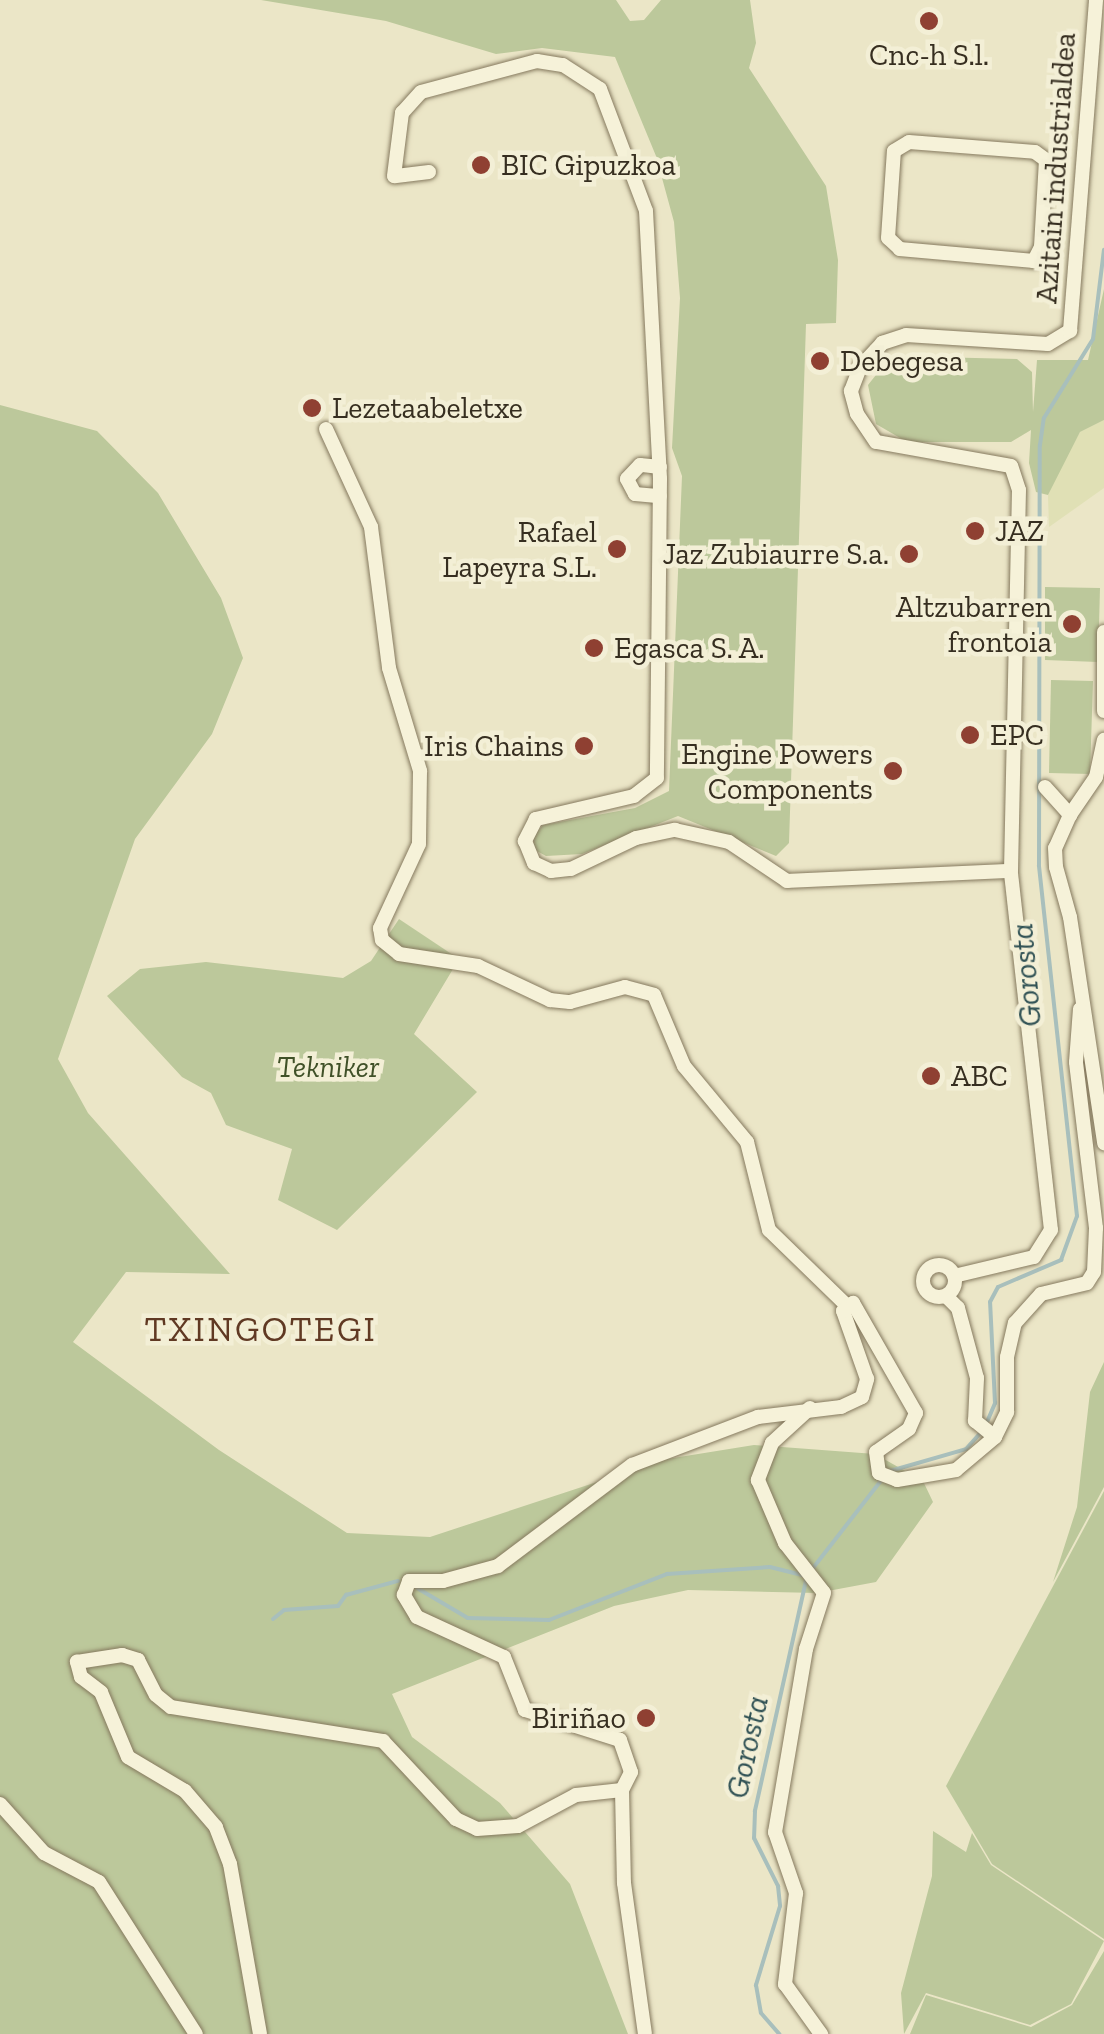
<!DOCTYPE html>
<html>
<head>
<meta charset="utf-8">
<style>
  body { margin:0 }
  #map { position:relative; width:1104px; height:2034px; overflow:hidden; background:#ebe6c7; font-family:"Zilla Slab",serif }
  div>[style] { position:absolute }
  .farmland>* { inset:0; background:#e0e0b5 }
  .green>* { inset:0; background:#bcc89b }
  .stream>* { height:4px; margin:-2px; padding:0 2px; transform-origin:2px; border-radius:2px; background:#a8bfbc }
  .roads { filter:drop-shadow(0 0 2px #85795e) drop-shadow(0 0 2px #85795e) }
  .street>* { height:14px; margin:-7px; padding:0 7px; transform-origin:7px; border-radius:7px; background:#f6f2d9 }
  .street>.ring { margin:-7px; padding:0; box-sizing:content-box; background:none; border:14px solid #f6f2d9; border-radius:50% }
  .dots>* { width:28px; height:28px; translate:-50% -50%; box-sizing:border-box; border:5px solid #f3efd6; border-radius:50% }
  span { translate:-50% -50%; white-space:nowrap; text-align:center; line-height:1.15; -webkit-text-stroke:9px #f3efd6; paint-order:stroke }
  .poi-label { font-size:30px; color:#362e20 }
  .left { translate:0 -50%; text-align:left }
  .right { translate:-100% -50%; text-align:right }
  .street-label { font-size:30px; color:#362e20 }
  .park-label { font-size:30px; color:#405128; font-style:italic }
  .water-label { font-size:32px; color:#315255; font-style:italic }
  .quarter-label { font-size:35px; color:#603923; letter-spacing:2.5px }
</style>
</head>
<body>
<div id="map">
  <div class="farmland">
    <i style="clip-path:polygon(1104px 420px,1104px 488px,1049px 527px,1048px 495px,1063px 462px,1080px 432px)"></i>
  </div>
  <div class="green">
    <i style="clip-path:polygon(261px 0,616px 0,630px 21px,644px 20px,661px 0,750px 0,756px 43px,749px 68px,826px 186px,838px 260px,836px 323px,806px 324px,789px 843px,776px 856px,678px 816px,582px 854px,546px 856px,535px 850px,533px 837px,543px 825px,635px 808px,669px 791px,682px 476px,672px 448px,680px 298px,674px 222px,656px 156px,615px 57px,542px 48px,496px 54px,386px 21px)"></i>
    <i style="clip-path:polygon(1104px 289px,1104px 420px,1080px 432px,1048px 495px,1036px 492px,1029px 463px,1031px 430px,1011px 442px,907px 442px,876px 424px,868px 385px,891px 356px,1017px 359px,1032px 372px,1033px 412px,1037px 360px,1088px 360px)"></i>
    <i style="clip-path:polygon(0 405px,97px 431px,158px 493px,221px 598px,243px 658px,212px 734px,135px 839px,58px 1059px,88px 1113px,230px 1274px,126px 1272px,73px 1342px,219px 1450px,347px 1533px,430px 1537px,667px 1459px,754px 1445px,875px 1454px,923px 1481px,933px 1502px,876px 1582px,817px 1593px,688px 1590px,614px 1606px,392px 1694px,412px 1737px,500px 1803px,570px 1884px,628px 2034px,0 2034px)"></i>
    <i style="clip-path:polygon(1045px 587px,1100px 588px,1098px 662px,1045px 660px)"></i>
    <i style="clip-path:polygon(1051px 680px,1093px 681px,1090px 774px,1049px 773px)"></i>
    <i style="clip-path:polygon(399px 919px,459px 959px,414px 1034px,477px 1092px,337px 1230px,278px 1200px,292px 1149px,226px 1125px,211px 1093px,182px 1077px,107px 996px,140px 969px,206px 962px,343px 978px,371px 961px)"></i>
    <i style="clip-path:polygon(1104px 1362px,1104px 1487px,1053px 1582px,1077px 1507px,1090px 1392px)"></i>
    <i style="clip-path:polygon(1104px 1491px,1104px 1939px,992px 1864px,946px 1786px)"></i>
    <i style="clip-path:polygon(933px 1831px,966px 1852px,972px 1833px,991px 1865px,1104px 1941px,1071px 2004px,1030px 2025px,926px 1993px,904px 2034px,901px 1993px,932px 1876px)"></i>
    <i style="clip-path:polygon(1104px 1951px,1104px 2034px,910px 2034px,926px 1995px,1031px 2027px,1072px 2005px)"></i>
  </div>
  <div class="stream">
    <i style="left:987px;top:1422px;width:21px;rotate:-67deg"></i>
    <i style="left:995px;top:1403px;width:101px;rotate:-92.8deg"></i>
    <i style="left:990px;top:1302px;width:17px;rotate:-62deg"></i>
    <i style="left:998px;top:1287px;width:69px;rotate:-23.2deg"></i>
    <i style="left:1061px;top:1260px;width:47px;rotate:-70deg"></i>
    <i style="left:1077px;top:1216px;width:353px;rotate:-96.2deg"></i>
    <i style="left:1039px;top:865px;width:420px;rotate:-89.9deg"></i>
    <i style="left:1040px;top:445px;width:27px;rotate:-82deg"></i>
    <i style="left:1044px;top:418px;width:93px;rotate:-58.2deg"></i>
    <i style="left:1093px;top:339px;width:90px;rotate:-83deg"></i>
    <i style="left:890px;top:1471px;width:79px;rotate:-16.1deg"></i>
    <i style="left:966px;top:1449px;width:24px;rotate:-48deg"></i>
    <i style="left:813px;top:1568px;width:114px;rotate:-52.1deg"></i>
    <i style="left:417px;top:1588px;width:59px;rotate:30.5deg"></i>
    <i style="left:468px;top:1618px;width:81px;rotate:1.4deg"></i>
    <i style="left:549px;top:1620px;width:127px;rotate:-21.3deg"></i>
    <i style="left:667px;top:1574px;width:103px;rotate:-3.9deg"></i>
    <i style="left:770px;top:1567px;width:38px;rotate:14deg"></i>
    <i style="left:807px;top:1576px;width:241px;rotate:102.5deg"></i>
    <i style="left:755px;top:1811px;width:27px;rotate:92deg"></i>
    <i style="left:754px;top:1838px;width:54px;rotate:63.4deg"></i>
    <i style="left:778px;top:1886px;width:20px;rotate:84deg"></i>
    <i style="left:780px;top:1906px;width:83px;rotate:106.9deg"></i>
    <i style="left:756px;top:1985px;width:28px;rotate:80deg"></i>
    <i style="left:761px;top:2013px;width:28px;rotate:49deg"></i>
    <i style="left:273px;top:1619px;width:14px;rotate:-39deg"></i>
    <i style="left:284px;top:1610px;width:54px;rotate:-4.2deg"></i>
    <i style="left:338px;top:1606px;width:14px;rotate:-54deg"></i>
    <i style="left:346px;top:1595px;width:54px;rotate:-15.1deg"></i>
  </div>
  <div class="roads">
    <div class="street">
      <i style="left:909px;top:142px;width:126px;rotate:4.5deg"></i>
      <i style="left:1035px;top:152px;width:14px;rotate:36deg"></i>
      <i style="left:1046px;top:160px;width:87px;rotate:93.3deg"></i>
      <i style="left:1041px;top:247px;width:16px;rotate:117deg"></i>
      <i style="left:1034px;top:261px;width:135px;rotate:-174.9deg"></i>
      <i style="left:900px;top:249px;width:16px;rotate:-137deg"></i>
      <i style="left:888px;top:238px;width:87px;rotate:-86.1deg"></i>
      <i style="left:894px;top:151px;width:17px;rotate:-31deg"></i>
      <i style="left:429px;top:172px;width:35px;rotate:173deg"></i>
      <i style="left:394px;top:176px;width:64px;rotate:-82.8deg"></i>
      <i style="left:402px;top:113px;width:28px;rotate:-48deg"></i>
      <i style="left:421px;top:92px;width:120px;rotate:-15deg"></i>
      <i style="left:537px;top:61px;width:26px;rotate:9deg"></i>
      <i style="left:563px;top:65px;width:44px;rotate:33deg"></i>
      <i style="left:600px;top:89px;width:130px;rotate:69.3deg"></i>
      <i style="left:646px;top:211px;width:268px;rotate:87deg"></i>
      <i style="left:660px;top:479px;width:299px;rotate:90.6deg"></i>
      <i style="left:657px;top:778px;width:29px;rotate:142deg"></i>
      <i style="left:634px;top:796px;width:101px;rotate:166.8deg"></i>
      <i style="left:536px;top:819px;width:25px;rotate:117deg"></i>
      <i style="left:525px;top:841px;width:24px;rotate:68deg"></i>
      <i style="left:534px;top:863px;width:19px;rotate:25deg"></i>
      <i style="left:551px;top:871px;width:20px;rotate:-6deg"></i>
      <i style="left:571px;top:869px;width:72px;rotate:-25.5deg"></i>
      <i style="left:636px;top:838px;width:40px;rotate:-12deg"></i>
      <i style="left:675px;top:830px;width:55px;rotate:12.5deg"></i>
      <i style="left:729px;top:842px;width:70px;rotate:33.9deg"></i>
      <i style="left:787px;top:881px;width:224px;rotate:-2.6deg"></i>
      <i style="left:326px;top:429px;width:108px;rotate:65.3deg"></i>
      <i style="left:371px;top:527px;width:142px;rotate:82.7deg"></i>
      <i style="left:389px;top:668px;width:108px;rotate:73.2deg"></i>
      <i style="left:420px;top:771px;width:73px;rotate:90.8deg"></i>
      <i style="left:419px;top:844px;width:93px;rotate:114.9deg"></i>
      <i style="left:380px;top:928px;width:12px;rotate:81deg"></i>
      <i style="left:382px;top:940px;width:22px;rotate:39deg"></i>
      <i style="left:399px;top:954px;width:80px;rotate:8.6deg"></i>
      <i style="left:478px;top:966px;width:80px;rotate:25.3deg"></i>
      <i style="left:550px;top:1000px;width:20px;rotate:6deg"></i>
      <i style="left:570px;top:1002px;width:57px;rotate:-15.3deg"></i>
      <i style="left:625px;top:987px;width:30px;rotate:15deg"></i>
      <i style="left:654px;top:995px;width:77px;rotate:67.1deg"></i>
      <i style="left:684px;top:1066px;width:99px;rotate:50.3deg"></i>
      <i style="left:747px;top:1142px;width:91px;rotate:76deg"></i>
      <i style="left:769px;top:1230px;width:107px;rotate:44.2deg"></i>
      <i style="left:660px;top:467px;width:20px;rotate:-174deg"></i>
      <i style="left:640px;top:465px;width:19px;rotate:133deg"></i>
      <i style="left:627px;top:479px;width:17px;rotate:62deg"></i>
      <i style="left:635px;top:494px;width:25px;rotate:5deg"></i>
      <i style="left:1104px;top:632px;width:79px;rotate:90deg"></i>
      <i style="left:1045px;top:787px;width:38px;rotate:48deg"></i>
      <i style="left:1070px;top:815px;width:36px;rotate:114deg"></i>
      <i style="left:1055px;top:848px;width:19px;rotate:87deg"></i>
      <i style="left:1056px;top:867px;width:52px;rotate:74.4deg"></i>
      <i style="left:1070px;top:917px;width:229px;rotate:81.4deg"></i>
      <i style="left:1070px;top:815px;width:46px;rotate:-55.6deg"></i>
      <i style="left:1096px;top:777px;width:38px;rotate:-78deg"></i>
      <i class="ring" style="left:923px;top:1265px;width:18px;height:18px"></i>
      <i style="left:954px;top:1276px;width:82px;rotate:-13.4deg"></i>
      <i style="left:1034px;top:1257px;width:32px;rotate:-58deg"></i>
      <i style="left:1051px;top:1230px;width:361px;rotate:-96.4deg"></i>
      <i style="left:1011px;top:871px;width:381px;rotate:-88.8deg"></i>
      <i style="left:1019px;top:490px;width:25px;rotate:-108deg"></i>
      <i style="left:1011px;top:466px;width:137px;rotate:-169.9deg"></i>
      <i style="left:876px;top:442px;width:34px;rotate:-124deg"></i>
      <i style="left:857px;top:414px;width:24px;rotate:-105deg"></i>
      <i style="left:851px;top:391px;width:26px;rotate:-69deg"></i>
      <i style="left:860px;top:367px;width:33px;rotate:-47deg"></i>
      <i style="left:882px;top:343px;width:25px;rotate:-18deg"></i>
      <i style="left:906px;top:335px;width:142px;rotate:3.6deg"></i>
      <i style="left:1048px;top:344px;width:26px;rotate:-31deg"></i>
      <i style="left:1070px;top:331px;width:332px;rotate:-85.5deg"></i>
      <i style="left:810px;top:1408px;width:52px;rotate:137.4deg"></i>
      <i style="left:772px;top:1443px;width:40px;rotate:111deg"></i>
      <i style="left:758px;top:1480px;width:69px;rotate:66.8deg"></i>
      <i style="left:785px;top:1543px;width:63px;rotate:52deg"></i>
      <i style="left:824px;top:1593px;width:59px;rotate:107.8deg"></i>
      <i style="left:806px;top:1649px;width:186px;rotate:99.6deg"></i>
      <i style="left:775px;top:1832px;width:65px;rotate:71deg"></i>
      <i style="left:796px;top:1893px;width:92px;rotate:96.9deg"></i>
      <i style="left:785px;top:1984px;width:62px;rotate:54.2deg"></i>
      <i style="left:995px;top:1437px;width:28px;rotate:-64deg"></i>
      <i style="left:1007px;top:1412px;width:55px;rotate:-90deg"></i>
      <i style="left:1007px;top:1357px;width:35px;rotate:-77deg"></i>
      <i style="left:1015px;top:1323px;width:39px;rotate:-48deg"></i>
      <i style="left:1041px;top:1294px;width:47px;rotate:-13.4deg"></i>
      <i style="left:1087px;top:1283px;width:13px;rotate:-58deg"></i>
      <i style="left:1094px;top:1272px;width:44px;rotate:-87.4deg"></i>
      <i style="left:1096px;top:1228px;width:167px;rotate:-96.9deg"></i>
      <i style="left:1076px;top:1062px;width:53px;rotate:-85.7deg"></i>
      <i style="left:622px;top:1790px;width:93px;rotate:88.8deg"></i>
      <i style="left:624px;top:1883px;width:152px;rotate:82.1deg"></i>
      <i style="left:0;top:1804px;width:66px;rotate:48.1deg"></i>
      <i style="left:44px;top:1853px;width:62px;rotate:27.8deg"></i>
      <i style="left:99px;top:1882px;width:180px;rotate:57.5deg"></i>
      <i style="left:260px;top:2034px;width:173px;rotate:-100deg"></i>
      <i style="left:230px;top:1864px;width:40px;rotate:-111deg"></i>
      <i style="left:216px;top:1827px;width:48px;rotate:-130.7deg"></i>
      <i style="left:185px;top:1791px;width:66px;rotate:-149.2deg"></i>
      <i style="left:128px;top:1757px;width:70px;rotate:-112.6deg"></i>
      <i style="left:101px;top:1692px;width:25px;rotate:-143deg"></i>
      <i style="left:81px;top:1677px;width:16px;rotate:-105deg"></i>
      <i style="left:77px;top:1662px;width:46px;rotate:-8.8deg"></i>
      <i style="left:122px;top:1655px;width:17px;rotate:17deg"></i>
      <i style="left:138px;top:1660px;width:39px;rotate:63deg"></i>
      <i style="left:156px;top:1695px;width:19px;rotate:39deg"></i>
      <i style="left:171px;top:1707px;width:215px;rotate:9.1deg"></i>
      <i style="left:383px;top:1741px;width:107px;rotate:46.9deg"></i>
      <i style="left:456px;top:1819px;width:23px;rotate:25deg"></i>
      <i style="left:477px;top:1829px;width:41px;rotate:-4.2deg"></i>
      <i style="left:518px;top:1826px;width:66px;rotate:-28.1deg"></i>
      <i style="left:576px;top:1795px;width:46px;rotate:-6.2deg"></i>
      <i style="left:622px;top:1790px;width:20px;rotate:-63deg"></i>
      <i style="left:631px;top:1772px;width:34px;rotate:-109deg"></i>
      <i style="left:620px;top:1740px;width:100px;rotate:-162.5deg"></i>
      <i style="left:525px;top:1710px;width:57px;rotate:-111.6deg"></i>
      <i style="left:504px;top:1657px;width:96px;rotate:-155.3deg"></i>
      <i style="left:417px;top:1617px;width:26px;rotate:-121deg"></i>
      <i style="left:404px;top:1595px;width:15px;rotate:-70deg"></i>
      <i style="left:409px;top:1581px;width:34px"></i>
      <i style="left:443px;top:1581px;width:57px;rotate:-15.3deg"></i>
      <i style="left:498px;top:1566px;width:168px;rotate:-37deg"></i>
      <i style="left:632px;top:1465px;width:135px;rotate:-20.9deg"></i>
      <i style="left:758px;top:1417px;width:84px;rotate:-6.9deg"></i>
      <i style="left:841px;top:1407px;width:23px;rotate:-25deg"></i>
      <i style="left:862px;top:1397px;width:19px;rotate:-74deg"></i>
      <i style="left:867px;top:1379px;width:72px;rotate:-109.4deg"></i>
      <i style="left:843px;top:1311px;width:13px;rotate:-39deg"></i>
      <i style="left:853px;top:1303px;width:127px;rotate:60.2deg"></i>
      <i style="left:916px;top:1413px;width:17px;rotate:114deg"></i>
      <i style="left:909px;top:1429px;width:40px;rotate:145.1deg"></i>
      <i style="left:876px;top:1452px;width:21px;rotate:82deg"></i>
      <i style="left:879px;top:1473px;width:19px;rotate:21deg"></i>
      <i style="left:897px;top:1480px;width:60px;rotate:-9.6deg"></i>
      <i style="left:956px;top:1470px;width:51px;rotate:-40.2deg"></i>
      <i style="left:995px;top:1437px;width:26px;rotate:-141deg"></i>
      <i style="left:975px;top:1421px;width:43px;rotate:-87.3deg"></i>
      <i style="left:977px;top:1378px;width:73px;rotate:-105.2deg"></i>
      <i style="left:958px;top:1308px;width:17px;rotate:-135deg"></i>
    </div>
  </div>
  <div class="dots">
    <i style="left:929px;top:21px;background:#8f4032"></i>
    <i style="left:481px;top:165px;background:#8f4032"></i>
    <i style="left:820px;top:361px;background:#8f4032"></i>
    <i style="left:312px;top:408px;background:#8f4032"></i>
    <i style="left:975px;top:531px;background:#8f4032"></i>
    <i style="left:617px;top:549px;background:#8f4032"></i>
    <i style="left:909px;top:554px;background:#8f4032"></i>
    <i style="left:1072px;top:624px;background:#8f4032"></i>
    <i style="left:594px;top:648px;background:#8f4032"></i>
    <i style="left:970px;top:735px;background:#8f4032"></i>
    <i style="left:584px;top:746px;background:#8f4032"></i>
    <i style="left:893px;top:771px;background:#8f4032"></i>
    <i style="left:931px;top:1076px;background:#8f4032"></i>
    <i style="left:646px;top:1718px;background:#8f4032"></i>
  </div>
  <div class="poi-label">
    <span style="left:929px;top:55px">Cnc-h S.l.</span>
    <span class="left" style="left:501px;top:165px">BIC Gipuzkoa</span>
    <span class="left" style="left:840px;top:361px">Debegesa</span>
    <span class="left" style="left:332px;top:408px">Lezetaabeletxe</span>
    <span class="left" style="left:995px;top:531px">JAZ</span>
    <span class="right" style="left:597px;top:549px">Rafael<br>Lapeyra S.L.</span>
    <span class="right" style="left:889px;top:554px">Jaz Zubiaurre S.a.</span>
    <span class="right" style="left:1052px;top:624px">Altzubarren<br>frontoia</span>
    <span class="left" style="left:614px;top:648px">Egasca S. A.</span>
    <span class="left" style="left:990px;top:735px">EPC</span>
    <span class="right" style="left:564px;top:746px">Iris Chains</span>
    <span class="right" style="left:873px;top:771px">Engine Powers<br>Components</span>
    <span class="left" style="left:951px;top:1076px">ABC</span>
    <span class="right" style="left:626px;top:1718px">Biriñao</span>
  </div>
  <div class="street-label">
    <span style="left:1056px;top:168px;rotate:-86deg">Azitain industrialdea</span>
  </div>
  <div class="park-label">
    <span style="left:328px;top:1067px">Tekniker</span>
  </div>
  <div class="water-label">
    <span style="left:1026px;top:975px;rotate:-95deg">Gorosta</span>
    <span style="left:747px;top:1747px;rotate:-78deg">Gorosta</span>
  </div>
  <div class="quarter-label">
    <span style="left:261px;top:1329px">TXINGOTEGI</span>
  </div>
</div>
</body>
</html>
